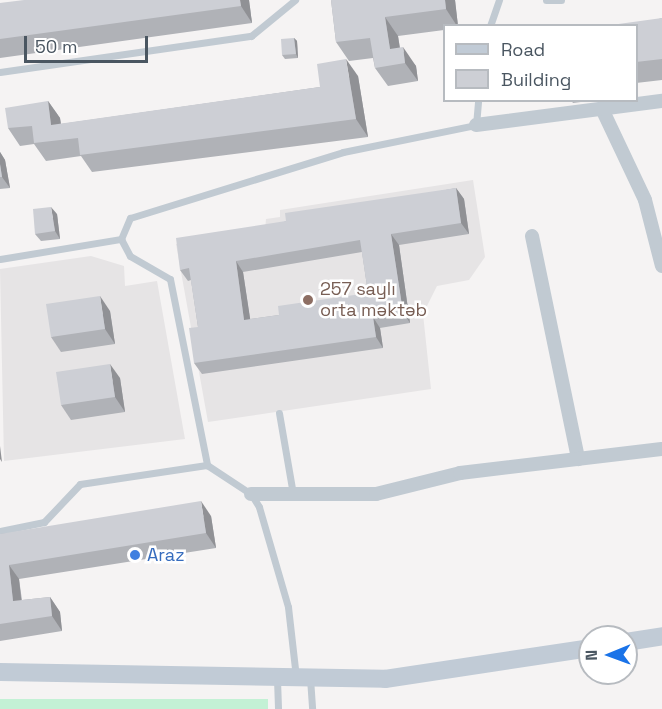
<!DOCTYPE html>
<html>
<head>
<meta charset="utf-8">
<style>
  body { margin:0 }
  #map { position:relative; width:662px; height:709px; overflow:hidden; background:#f5f3f3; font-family:"Space Grotesk",sans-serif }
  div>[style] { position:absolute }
  .education>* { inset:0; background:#e6e4e5 }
  .green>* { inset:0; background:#c3f1d5 }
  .service>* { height:7px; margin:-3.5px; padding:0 3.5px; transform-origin:3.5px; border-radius:3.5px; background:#c1cad2 }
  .minor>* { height:14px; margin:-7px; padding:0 7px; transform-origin:7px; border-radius:7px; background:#c1cad2 }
  .secondary>* { height:18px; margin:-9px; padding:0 9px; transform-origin:9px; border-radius:9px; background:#c1cbd6 }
  .wall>* { inset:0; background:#b0b2b7 }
  .shaded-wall>* { inset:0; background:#909195 }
  .building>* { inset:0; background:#cdcfd5 }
  .dots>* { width:16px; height:16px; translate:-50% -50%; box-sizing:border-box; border:3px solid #fff; border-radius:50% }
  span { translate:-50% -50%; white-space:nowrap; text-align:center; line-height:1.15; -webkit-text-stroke:5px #fff; paint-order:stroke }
  .education-label { font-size:18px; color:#785e54 }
  .left { translate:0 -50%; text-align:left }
  .shop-label { font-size:18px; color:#366cbe }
  .legend { position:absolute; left:443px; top:24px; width:195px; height:78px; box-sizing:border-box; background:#fff; border:2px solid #b7bbc0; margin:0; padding:8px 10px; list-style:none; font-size:18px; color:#4a5661 }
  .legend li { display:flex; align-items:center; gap:12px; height:30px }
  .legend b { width:30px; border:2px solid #b7bbc0 }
  .north { position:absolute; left:578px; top:625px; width:60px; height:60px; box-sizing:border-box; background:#fff; border:2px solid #b7bbc0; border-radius:50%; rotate:269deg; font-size:16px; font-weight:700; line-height:24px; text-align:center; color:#4a5661 }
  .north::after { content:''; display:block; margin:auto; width:21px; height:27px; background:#1a73e8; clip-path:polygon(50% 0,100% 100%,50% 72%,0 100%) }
  .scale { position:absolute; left:24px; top:36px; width:124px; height:27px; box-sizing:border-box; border:3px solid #4a5661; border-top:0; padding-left:8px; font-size:18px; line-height:21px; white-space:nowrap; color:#4a5661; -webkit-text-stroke:4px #fff; paint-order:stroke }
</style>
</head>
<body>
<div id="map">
  <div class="education">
    <i style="clip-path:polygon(473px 180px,485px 257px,469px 280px,437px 286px,423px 314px,431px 389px,208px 422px,176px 244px,265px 230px,266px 219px,280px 217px,280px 210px)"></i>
    <i style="clip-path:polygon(91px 256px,124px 266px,125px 286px,157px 281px,185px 439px,4px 461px,0 269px)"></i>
  </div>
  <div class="green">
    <i style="clip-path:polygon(0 699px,268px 699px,268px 709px,0 709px)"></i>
  </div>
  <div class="service">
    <i style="left:546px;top:0;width:15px"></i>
    <i style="left:490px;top:26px;width:28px;rotate:-71deg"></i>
    <i style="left:0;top:72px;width:254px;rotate:-8.2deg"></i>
    <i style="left:251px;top:36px;width:57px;rotate:-39.3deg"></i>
    <i style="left:121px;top:239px;width:19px;rotate:62deg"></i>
    <i style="left:130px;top:256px;width:46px;rotate:29.9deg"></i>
    <i style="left:170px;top:279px;width:190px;rotate:78.7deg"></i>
    <i style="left:207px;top:465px;width:53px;rotate:33.4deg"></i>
    <i style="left:251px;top:494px;width:15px;rotate:58deg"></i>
    <i style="left:259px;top:507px;width:104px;rotate:73.8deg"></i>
    <i style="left:288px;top:607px;width:70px;rotate:83.5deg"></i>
    <i style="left:121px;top:239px;width:23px;rotate:-67deg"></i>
    <i style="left:130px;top:218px;width:223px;rotate:-17.2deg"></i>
    <i style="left:343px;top:152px;width:136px;rotate:-11.5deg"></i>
    <i style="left:476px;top:125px;width:25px;rotate:-85deg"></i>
    <i style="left:0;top:259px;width:123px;rotate:-9.4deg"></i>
    <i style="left:279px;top:413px;width:82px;rotate:80.2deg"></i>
    <i style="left:0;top:531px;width:45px;rotate:-11.6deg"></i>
    <i style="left:44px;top:522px;width:52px;rotate:-46.5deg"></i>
    <i style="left:80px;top:484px;width:128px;rotate:-8.5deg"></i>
    <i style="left:310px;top:678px;width:31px;rotate:86deg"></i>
    <i style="left:277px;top:679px;width:30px;rotate:88deg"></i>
  </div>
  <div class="minor">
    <i style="left:603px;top:111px;width:98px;rotate:64.7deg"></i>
    <i style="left:645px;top:200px;width:68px;rotate:75.6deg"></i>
    <i style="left:476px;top:125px;width:188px;rotate:-7.4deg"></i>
    <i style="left:532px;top:236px;width:228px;rotate:78.3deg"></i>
    <i style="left:251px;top:494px;width:125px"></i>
    <i style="left:376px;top:494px;width:87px;rotate:-14deg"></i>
    <i style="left:460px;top:473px;width:203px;rotate:-6.8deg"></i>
  </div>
  <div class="secondary">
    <i style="left:626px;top:642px;width:36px;rotate:-9deg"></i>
    <i style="left:0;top:672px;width:385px;rotate:1deg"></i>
    <i style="left:385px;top:679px;width:207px;rotate:-8.6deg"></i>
  </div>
  <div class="wall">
    <i style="clip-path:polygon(249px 0,252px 23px,0 58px,0 3px)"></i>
    <i style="clip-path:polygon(331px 0,455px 0,458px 26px,444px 26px,444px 30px,398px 36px,400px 48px,416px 66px,418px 81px,388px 86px,375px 68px,373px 58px,349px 61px,336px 42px)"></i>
    <i style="clip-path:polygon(662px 18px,662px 80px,636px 83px,636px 26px)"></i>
    <i style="clip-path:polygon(294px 38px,297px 41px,298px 58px,285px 59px,282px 55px)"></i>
    <i style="clip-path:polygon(358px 76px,368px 137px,92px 172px,81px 156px,46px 161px,34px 144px,20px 146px,8px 128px,48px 101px,60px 118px,61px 124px,320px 87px)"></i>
    <i style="clip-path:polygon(571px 100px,596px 100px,573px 103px)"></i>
    <i style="clip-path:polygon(0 152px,5px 160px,10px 188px,0 189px)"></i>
    <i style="clip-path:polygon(evenodd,456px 188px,464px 199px,469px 234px,399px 245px,410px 323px,380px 328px,383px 348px,202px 374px,194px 363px,198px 327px,191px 280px,188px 281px,180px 270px,286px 221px,456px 188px,362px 252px,368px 293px,279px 315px,250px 319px,243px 272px,362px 252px)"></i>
    <i style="clip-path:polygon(57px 214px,60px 239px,41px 241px,35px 234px)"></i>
    <i style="clip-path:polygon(110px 311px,115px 344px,61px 352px,51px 337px)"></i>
    <i style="clip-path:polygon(120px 378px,125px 412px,71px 420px,61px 405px)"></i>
    <i style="clip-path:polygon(211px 516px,216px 548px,19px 579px,22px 600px,50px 597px,60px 612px,62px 631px,0 641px,0 534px)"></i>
  </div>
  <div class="shaded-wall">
    <i style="clip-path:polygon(240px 0,249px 0,252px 23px,241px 6px)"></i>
    <i style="clip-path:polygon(445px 0,455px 0,458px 26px,457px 26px,446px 9px)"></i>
    <i style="clip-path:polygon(385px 17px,398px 36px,402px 63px,390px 49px)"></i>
    <i style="clip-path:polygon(294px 38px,297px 41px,298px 58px,296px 54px)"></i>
    <i style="clip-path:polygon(403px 47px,416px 66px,418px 81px,405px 63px)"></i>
    <i style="clip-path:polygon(346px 59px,358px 76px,368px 137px,356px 119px)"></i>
    <i style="clip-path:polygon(48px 101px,60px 118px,63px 140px,51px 125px)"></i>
    <i style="clip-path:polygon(0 152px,5px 160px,10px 188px,2px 177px,0 164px)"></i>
    <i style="clip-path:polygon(456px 188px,464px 199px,469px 234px,461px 223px)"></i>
    <i style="clip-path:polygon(51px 207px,57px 214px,60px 239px,55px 231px)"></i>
    <i style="clip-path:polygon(391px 234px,399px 245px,410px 323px,403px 312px)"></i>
    <i style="clip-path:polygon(236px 261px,243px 272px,252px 331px,244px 320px)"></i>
    <i style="clip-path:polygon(100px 296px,110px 311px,115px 344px,105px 329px)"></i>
    <i style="clip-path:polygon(373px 317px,380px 328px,383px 348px,376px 337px)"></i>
    <i style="clip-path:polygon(110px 364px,120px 378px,125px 412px,115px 397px)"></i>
    <i style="clip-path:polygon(0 446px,2px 462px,0 459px)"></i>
    <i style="clip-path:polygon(201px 501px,211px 516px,216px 548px,206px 533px)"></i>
    <i style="clip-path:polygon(9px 565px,19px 579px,23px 616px,13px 601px)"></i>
    <i style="clip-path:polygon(50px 597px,60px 612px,62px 631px,52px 616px)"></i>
  </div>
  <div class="building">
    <i style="clip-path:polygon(24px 0,240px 0,241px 6px,0 39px,0 3px)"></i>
    <i style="clip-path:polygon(331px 0,445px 0,446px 9px,385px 17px,390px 49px,403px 47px,405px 63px,375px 68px,370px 38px,336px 42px)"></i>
    <i style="clip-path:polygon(662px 18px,662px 59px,636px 62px,636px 26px,604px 26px)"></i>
    <i style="clip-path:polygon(294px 38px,296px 54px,282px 55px,281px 39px)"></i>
    <i style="clip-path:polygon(346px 59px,356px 119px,80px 155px,78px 138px,34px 143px,32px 126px,8px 128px,5px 108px,48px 101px,51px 125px,320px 87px,317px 64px)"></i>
    <i style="clip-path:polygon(0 164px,2px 177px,0 177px)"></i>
    <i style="clip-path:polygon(evenodd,456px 188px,461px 223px,391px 234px,403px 312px,373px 317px,376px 337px,194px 363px,189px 328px,198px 327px,189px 268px,180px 270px,176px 238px,286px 221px,285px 213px,456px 188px,360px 240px,368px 293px,278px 306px,279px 315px,244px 320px,236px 261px,360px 240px)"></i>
    <i style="clip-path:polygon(51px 207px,55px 231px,35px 234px,33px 209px)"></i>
    <i style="clip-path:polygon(100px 296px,105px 329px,51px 337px,46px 304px)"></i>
    <i style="clip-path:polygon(110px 364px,115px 397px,61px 405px,56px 372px)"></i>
    <i style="clip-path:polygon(201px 501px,206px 533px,9px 565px,13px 601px,50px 597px,52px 616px,0 624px,0 534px)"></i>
  </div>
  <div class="dots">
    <i style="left:308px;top:300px;background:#8d6e63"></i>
    <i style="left:135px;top:555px;background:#3f7fe0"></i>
  </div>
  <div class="education-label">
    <span class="left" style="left:320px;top:300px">257 saylı<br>orta məktəb</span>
  </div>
  <div class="shop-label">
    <span class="left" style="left:147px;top:555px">Araz</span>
  </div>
  <ul class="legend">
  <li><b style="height:8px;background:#c1cbd6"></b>Road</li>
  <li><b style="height:16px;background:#cdcfd5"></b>Building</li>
  </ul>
  <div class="north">N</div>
  <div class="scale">50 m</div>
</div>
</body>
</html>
